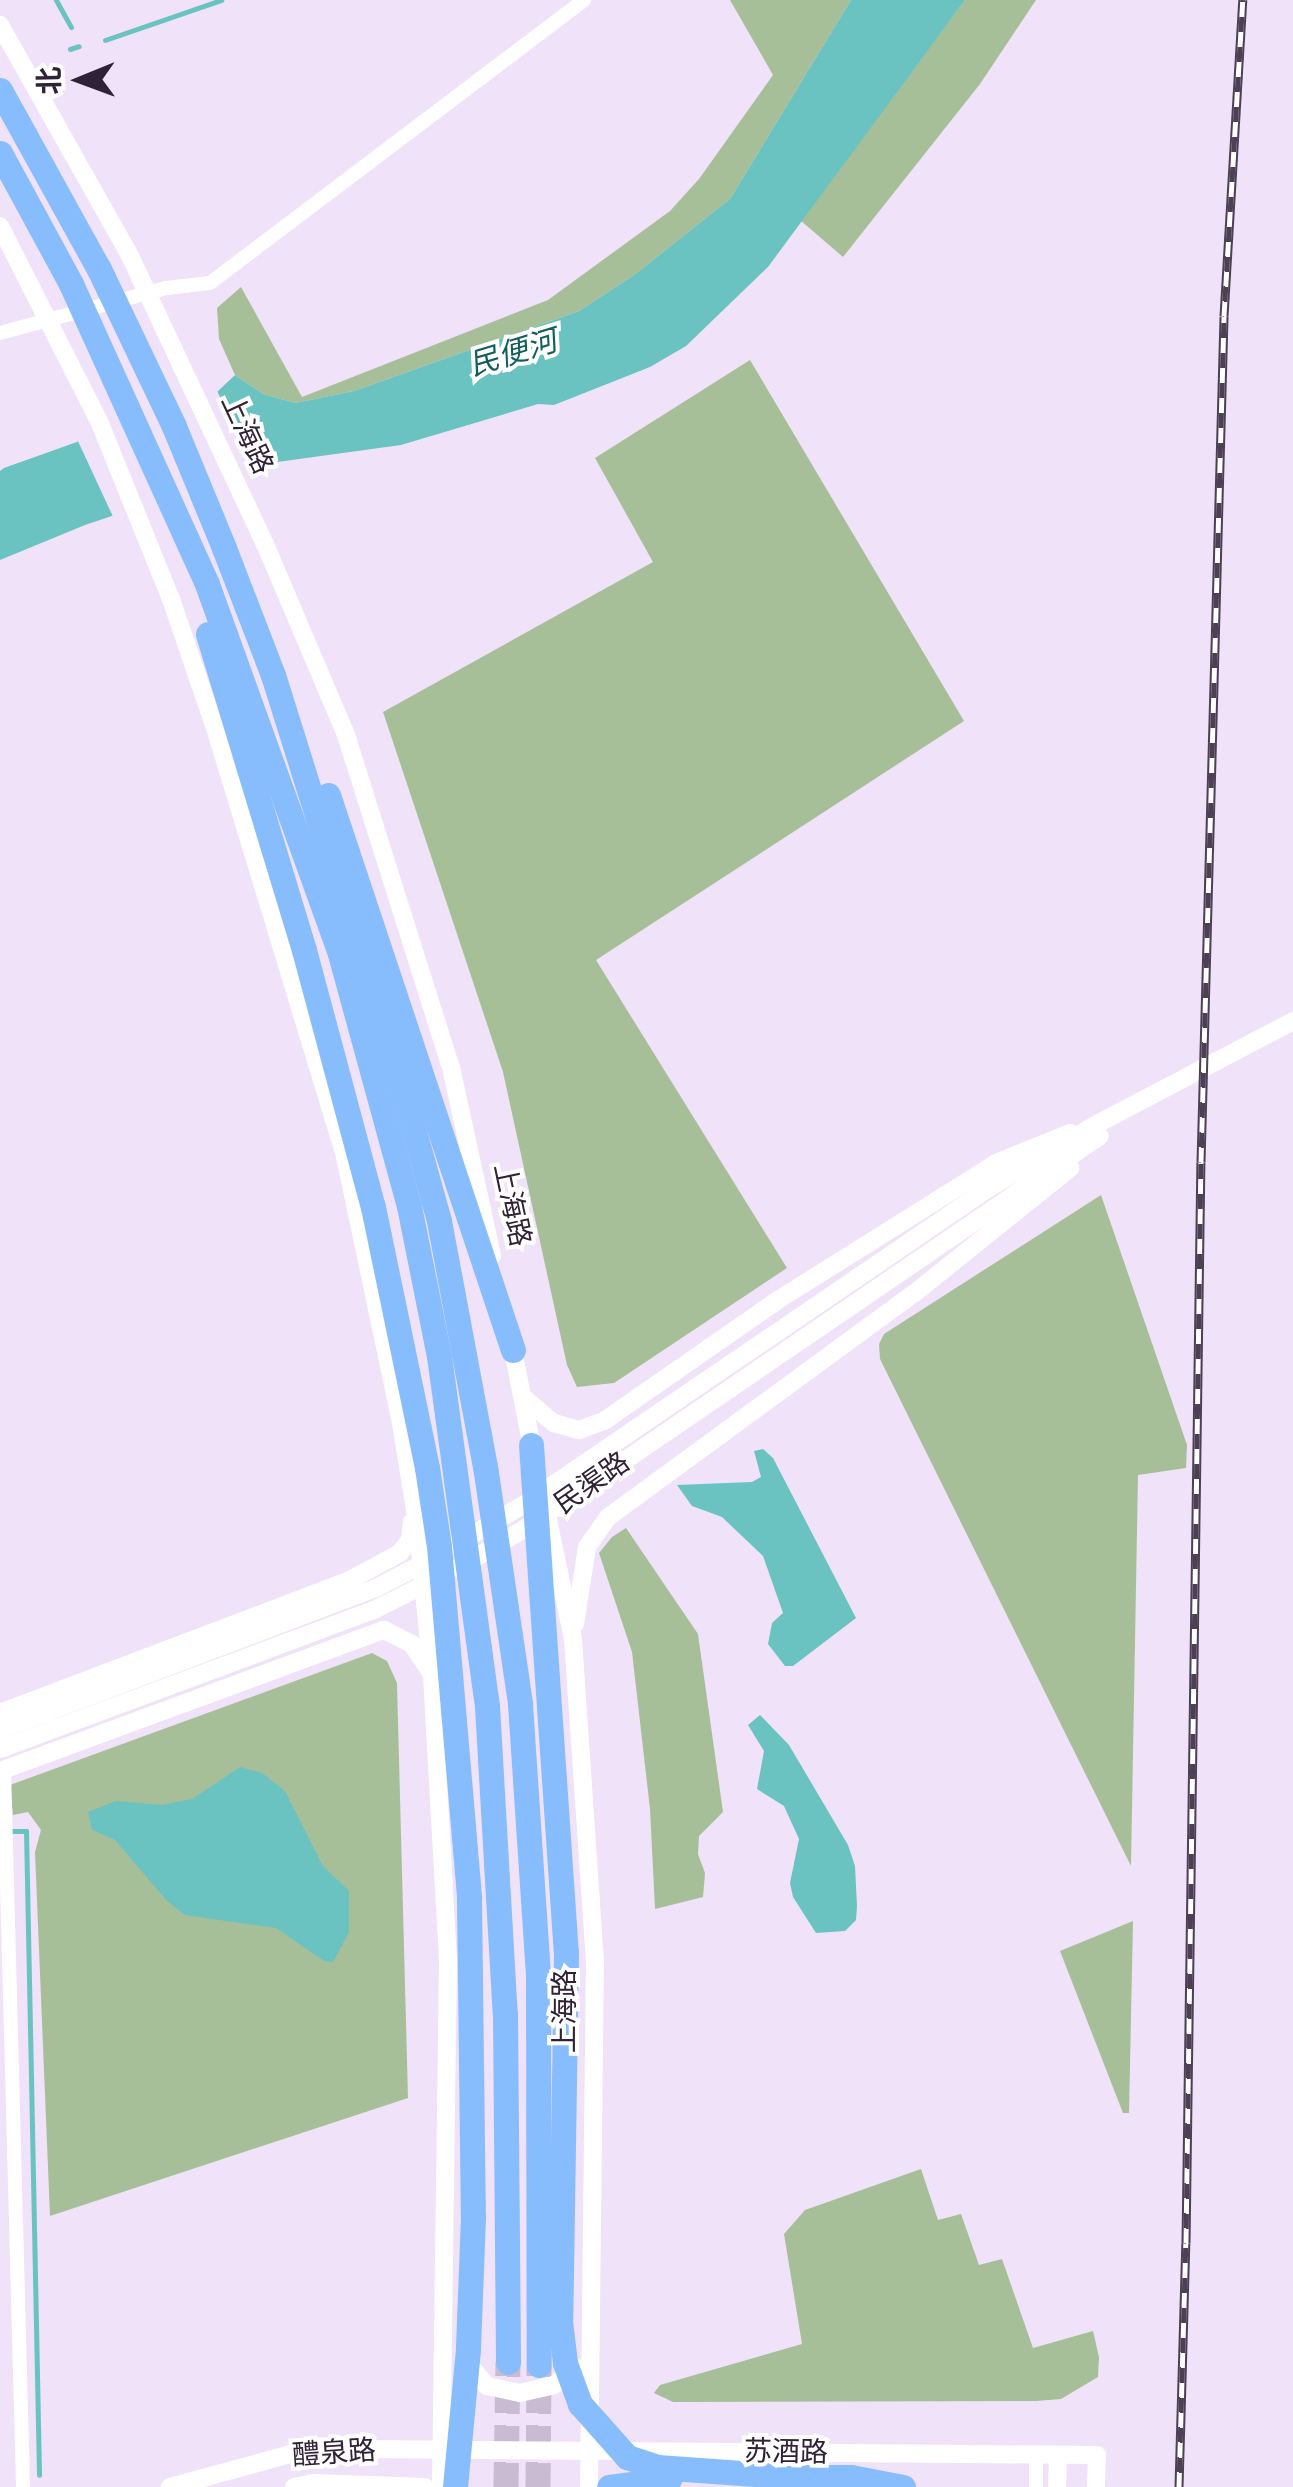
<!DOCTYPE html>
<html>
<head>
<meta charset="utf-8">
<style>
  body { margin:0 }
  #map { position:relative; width:1293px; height:2487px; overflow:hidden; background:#f0e2f8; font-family:"Libre Baskerville","Noto Sans SC",serif }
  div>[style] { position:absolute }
  .green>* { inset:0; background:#a7bf98 }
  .water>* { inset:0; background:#6ac3c1 }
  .pier>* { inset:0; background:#f0e2f8 }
  .stream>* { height:5px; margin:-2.5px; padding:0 2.5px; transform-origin:2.5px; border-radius:2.5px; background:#6ac3c1 }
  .highway-tunnel>* { height:25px; margin-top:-12.5px; transform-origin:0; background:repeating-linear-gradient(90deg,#c9bbd1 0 25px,transparent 0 37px) }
  .street>* { height:14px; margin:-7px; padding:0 7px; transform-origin:7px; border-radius:7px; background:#fff }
  .secondary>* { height:18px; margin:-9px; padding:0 9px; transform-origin:9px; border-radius:9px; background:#fff }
  .highway>* { height:25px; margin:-12.5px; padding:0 12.5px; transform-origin:12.5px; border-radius:12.5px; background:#87bdfc }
  .rail>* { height:9px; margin-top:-4.5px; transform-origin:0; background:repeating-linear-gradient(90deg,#fff 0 15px,#4d3f54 0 30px); box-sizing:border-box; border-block:2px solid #4d3f54 }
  span { translate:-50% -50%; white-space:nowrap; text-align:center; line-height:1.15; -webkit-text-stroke:8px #fff; paint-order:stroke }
  .street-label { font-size:28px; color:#2f2136 }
  .water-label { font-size:30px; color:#115e5d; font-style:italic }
  .north { position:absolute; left:30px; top:30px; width:100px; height:100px; -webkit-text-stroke:8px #fff; paint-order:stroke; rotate:269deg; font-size:28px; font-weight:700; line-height:40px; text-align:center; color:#2f2136 }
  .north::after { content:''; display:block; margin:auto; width:35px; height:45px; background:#2f2136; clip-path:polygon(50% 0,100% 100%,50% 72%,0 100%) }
</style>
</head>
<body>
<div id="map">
  <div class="green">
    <i style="clip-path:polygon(730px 0,851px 0,730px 199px,634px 275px,579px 311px,354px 391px,295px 403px,263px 394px,235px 375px,219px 339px,217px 308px,241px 287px,302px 397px,548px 300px,670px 211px,699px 179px,773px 75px)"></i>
    <i style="clip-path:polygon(965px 0,1036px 0,980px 84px,843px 257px,800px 220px)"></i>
    <i style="clip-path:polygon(750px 360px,964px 721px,596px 960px,787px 1268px,614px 1383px,577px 1387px,567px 1365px,503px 1072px,383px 712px,653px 562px,595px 458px)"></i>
    <i style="clip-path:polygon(1101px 1195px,1187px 1445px,1186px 1468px,1138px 1475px,1131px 1866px,880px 1359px,879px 1344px,884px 1334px)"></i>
    <i style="clip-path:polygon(626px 1528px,698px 1634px,723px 1812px,699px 1836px,698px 1854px,705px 1873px,703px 1897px,655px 1909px,650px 1809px,632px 1652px,599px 1553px,612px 1537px)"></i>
    <i style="clip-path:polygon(372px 1653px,387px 1661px,397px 1683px,408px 2098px,50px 2216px,35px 1852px,41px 1830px,28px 1812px,13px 1815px,10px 1785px)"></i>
    <i style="clip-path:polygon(1133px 1921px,1129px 2113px,1123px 2113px,1060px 1951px)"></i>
    <i style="clip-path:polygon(921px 2169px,938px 2220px,961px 2214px,979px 2265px,1002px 2259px,1033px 2348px,1093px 2331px,1099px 2357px,1098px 2377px,1061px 2399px,1036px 2401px,673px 2402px,654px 2393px,660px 2385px,802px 2344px,784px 2234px,805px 2210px)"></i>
  </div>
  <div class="water">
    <i style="clip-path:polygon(851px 0,965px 0,768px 267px,686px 346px,650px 367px,554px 405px,538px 404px,401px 445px,270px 463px,85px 525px,0 560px,0 471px,4px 468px,217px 392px,235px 375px,263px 394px,295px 403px,354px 391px,579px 311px,634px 275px,730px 199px)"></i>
    <i style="clip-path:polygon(763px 1449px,773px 1458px,856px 1618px,793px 1666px,785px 1666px,768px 1644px,772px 1623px,783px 1613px,763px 1556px,722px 1517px,692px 1506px,677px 1485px,752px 1482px,761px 1477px,754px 1451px)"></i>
    <i style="clip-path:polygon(760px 1715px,789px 1745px,848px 1845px,855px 1866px,857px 1906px,856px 1920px,845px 1931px,816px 1933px,793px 1897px,790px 1883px,799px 1839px,784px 1806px,757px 1789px,764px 1751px,748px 1725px)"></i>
    <i style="clip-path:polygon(240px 1767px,262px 1773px,285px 1791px,323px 1866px,349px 1891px,349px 1932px,333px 1962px,324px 1961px,276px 1928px,185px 1915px,167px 1901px,115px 1840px,92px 1830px,88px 1812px,116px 1801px,161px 1805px,192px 1799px)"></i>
  </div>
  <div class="pier">
    <i style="clip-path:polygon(215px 386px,254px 473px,115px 521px,77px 439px)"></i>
  </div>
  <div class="stream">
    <i style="left:56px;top:0;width:31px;rotate:61deg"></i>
    <i style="left:105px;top:40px;width:123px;rotate:-19deg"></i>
    <i style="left:70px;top:49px;width:9px;rotate:-18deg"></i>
    <i style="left:11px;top:1831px;width:15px"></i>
    <i style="left:26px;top:1831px;width:644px;rotate:88.84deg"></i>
  </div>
  <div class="highway-tunnel">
    <i style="left:506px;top:2487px;width:125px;rotate:-89.1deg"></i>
    <i style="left:538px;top:2487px;width:120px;rotate:-89.5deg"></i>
  </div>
  <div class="street">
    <i style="left:0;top:333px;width:172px;rotate:-15.2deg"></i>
    <i style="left:166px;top:288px;width:44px;rotate:-6.5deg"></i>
    <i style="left:210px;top:283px;width:469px;rotate:-37.1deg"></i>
    <i style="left:4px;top:1770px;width:717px;rotate:88.48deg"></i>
    <i style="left:1036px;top:2487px;width:33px;rotate:-90deg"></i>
  </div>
  <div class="secondary">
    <i style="left:0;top:25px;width:265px;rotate:60.6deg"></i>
    <i style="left:130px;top:256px;width:318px;rotate:64.9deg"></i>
    <i style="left:265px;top:544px;width:207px;rotate:67deg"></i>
    <i style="left:346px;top:735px;width:353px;rotate:72.5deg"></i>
    <i style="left:452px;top:1072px;width:188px;rotate:77.7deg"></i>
    <i style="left:0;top:226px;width:219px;rotate:63.1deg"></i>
    <i style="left:99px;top:421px;width:192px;rotate:68deg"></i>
    <i style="left:171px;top:599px;width:136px;rotate:71.2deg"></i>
    <i style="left:215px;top:728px;width:448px;rotate:73.1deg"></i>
    <i style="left:345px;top:1157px;width:266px;rotate:78.1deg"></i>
    <i style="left:400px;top:1417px;width:112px;rotate:80.8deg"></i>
    <i style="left:418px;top:1528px;width:148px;rotate:84.6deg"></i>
    <i style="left:432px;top:1675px;width:284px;rotate:86.8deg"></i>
    <i style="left:448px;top:1959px;width:528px;rotate:90.76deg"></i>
    <i style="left:511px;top:1340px;width:119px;rotate:78.9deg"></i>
    <i style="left:525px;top:1399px;width:38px;rotate:40deg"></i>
    <i style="left:554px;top:1423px;width:26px;rotate:16deg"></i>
    <i style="left:579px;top:1430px;width:27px;rotate:-20deg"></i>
    <i style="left:604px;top:1421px;width:212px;rotate:-34.8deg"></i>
    <i style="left:778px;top:1300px;width:257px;rotate:-32.1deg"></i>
    <i style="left:996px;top:1163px;width:80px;rotate:-22.1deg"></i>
    <i style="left:545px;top:1506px;width:136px;rotate:78.1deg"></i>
    <i style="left:573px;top:1639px;width:321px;rotate:86.1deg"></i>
    <i style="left:595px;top:1959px;width:528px;rotate:90.65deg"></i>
    <i style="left:455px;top:1545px;width:81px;rotate:-30.4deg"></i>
    <i style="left:525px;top:1504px;width:561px;rotate:-34.26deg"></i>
    <i style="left:989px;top:1188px;width:128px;rotate:-30.6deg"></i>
    <i style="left:1099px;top:1123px;width:219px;rotate:-27.7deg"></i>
    <i style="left:458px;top:1568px;width:82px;rotate:-30.6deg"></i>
    <i style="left:529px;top:1526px;width:691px;rotate:-34.33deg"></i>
    <i style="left:575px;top:1624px;width:78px;rotate:-81.1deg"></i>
    <i style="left:587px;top:1547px;width:35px;rotate:-55deg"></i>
    <i style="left:607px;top:1518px;width:383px;rotate:-36.2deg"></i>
    <i style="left:916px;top:1292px;width:198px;rotate:-38.8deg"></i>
    <i style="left:0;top:1713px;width:374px;rotate:-20.8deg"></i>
    <i style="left:350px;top:1580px;width:57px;rotate:-28.4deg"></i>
    <i style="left:400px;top:1553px;width:16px;rotate:-52deg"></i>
    <i style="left:410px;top:1540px;width:18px;rotate:-84deg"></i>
    <i style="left:0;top:1730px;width:402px;rotate:-20.7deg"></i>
    <i style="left:376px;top:1588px;width:59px;rotate:-27.4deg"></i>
    <i style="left:0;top:1749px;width:399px;rotate:-20.4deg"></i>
    <i style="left:374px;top:1610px;width:63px;rotate:-26.6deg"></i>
    <i style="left:0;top:1771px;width:409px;rotate:-20.2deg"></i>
    <i style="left:384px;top:1630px;width:31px;rotate:27deg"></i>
    <i style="left:412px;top:1644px;width:33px;rotate:57deg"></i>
    <i style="left:464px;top:2358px;width:36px;rotate:51deg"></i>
    <i style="left:487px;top:2386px;width:34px;rotate:12deg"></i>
    <i style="left:520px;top:2393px;width:35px;rotate:-13deg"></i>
    <i style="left:554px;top:2385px;width:28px;rotate:-38deg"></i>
    <i style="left:170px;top:2487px;width:133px;rotate:-15.3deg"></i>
    <i style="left:298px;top:2452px;width:63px;rotate:-2.7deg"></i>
    <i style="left:361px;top:2449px;width:736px;rotate:0.47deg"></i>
    <i style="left:1097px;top:2455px;width:32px;rotate:92deg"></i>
    <i style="left:294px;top:2487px;width:20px;rotate:-11deg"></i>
    <i style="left:314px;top:2483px;width:111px;rotate:2.1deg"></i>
    <i style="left:1057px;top:2487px;width:32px;rotate:-88deg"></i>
  </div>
  <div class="highway">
    <i style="left:0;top:90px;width:205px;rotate:61.1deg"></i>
    <i style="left:99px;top:269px;width:172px;rotate:64.5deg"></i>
    <i style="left:173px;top:424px;width:134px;rotate:67.6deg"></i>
    <i style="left:224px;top:548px;width:136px;rotate:68.9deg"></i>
    <i style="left:273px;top:675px;width:425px;rotate:72.6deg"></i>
    <i style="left:400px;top:1081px;width:145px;rotate:74.4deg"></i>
    <i style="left:439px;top:1221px;width:249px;rotate:79.4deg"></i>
    <i style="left:485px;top:1466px;width:241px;rotate:81.6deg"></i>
    <i style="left:520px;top:1704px;width:270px;rotate:86.2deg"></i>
    <i style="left:538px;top:1973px;width:392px;rotate:89.9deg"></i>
    <i style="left:0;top:153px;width:149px;rotate:61.5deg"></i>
    <i style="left:71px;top:284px;width:329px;rotate:65.6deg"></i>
    <i style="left:207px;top:584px;width:393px;rotate:70.2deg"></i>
    <i style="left:340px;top:954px;width:261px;rotate:74.7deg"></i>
    <i style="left:409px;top:1206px;width:153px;rotate:78.7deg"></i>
    <i style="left:439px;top:1356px;width:353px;rotate:82.2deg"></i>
    <i style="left:487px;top:1706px;width:309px;rotate:86.7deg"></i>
    <i style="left:505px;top:2014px;width:348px;rotate:89.5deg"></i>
    <i style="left:208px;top:634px;width:330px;rotate:73.1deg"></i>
    <i style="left:304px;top:950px;width:266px;rotate:75deg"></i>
    <i style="left:373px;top:1207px;width:267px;rotate:78.3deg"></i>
    <i style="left:427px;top:1468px;width:79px;rotate:81.3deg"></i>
    <i style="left:439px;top:1546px;width:354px;rotate:85.1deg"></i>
    <i style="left:469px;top:1899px;width:318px;rotate:89.3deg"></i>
    <i style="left:473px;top:2217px;width:132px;rotate:92.2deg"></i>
    <i style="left:468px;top:2349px;width:139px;rotate:95.4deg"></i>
    <i style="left:328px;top:795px;width:585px;rotate:71.57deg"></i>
    <i style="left:531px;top:1445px;width:510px;rotate:86.07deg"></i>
    <i style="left:566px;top:1954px;width:367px;rotate:90.9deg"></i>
    <i style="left:560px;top:2321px;width:42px;rotate:83.2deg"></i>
    <i style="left:565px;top:2363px;width:44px;rotate:69.9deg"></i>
    <i style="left:580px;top:2404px;width:71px;rotate:48.4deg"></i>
    <i style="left:627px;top:2457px;width:32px;rotate:18deg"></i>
    <i style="left:657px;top:2467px;width:140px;rotate:4.1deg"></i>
    <i style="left:784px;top:2477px;width:67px"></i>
    <i style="left:851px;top:2477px;width:53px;rotate:10.9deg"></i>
    <i style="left:609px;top:2487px;width:61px;rotate:-7.6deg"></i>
  </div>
  <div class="rail">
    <i style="left:1179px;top:2487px;width:244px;rotate:-88.4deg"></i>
    <i style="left:1186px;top:2243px;width:1081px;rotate:-89.21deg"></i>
    <i style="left:1201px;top:1162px;width:846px;rotate:-88.44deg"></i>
    <i style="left:1224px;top:316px;width:317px;rotate:-86.6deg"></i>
  </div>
  <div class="street-label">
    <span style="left:247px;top:434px;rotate:65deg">上海路</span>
    <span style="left:512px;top:1205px;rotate:78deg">上海路</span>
    <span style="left:592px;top:1483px;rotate:-35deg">民渠路</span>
    <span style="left:565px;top:2011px;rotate:-90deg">上海路</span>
    <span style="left:786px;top:2452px;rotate:1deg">苏酒路</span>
    <span style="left:334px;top:2453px;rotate:-4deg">醴泉路</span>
  </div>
  <div class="water-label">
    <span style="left:513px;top:353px;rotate:-17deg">民便河</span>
  </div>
  <div class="north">北</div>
</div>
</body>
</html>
